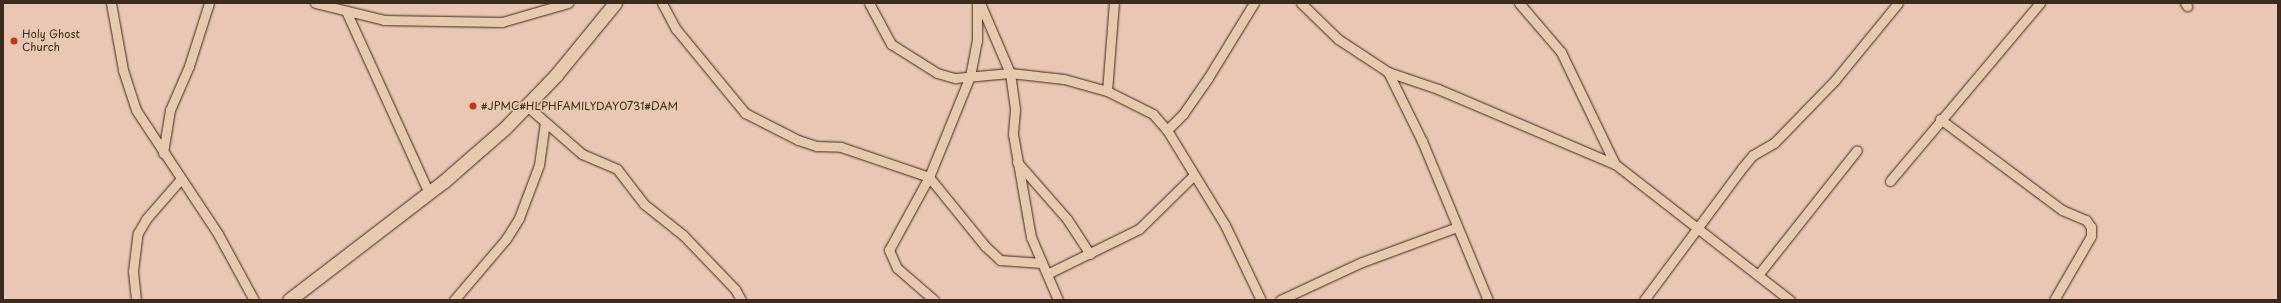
<!DOCTYPE html>
<html>
<head>
<meta charset="utf-8">
<style>
  body { margin:0 }
  #map { position:relative; width:2281px; height:303px; overflow:hidden; background:#eac7b4; font-family:"Playpen Sans",sans-serif }
  div>[style] { position:absolute }
  .roads { filter:drop-shadow(0 0 1px #3b2a1e) drop-shadow(0 0 1px #3b2a1e) }
  .street>* { height:9px; margin:-4.5px; padding:0 4.5px; transform-origin:4.5px; border-radius:4.5px; background:#e7c9ad }
  .secondary>* { height:13px; margin:-6.5px; padding:0 6.5px; transform-origin:6.5px; border-radius:6.5px; background:#e7c9ad }
  .dots>* { width:11px; height:11px; translate:-50% -50%; box-sizing:border-box; border:2px solid #e7c9ad; border-radius:50% }
  span { translate:-50% -50%; white-space:nowrap; text-align:center; line-height:1.15; -webkit-text-stroke:3px #e7c9ad; paint-order:stroke }
  .poi-label { font-size:11px; color:#3b2a1e }
  .left { translate:0 -50%; text-align:left }
  .frame { position:absolute; inset:0; border:4px solid #3b2a1e; pointer-events:none }
</style>
</head>
<body>
<div id="map">
  <div class="roads">
    <div class="street">
      <i style="left:111px;top:3px;width:68px;rotate:79.8deg"></i>
      <i style="left:123px;top:70px;width:42px;rotate:72deg"></i>
      <i style="left:136px;top:110px;width:149px;rotate:56.5deg"></i>
      <i style="left:218px;top:234px;width:75px;rotate:61.4deg"></i>
      <i style="left:315px;top:3px;width:71px;rotate:13.8deg"></i>
      <i style="left:384px;top:20px;width:118px;rotate:1deg"></i>
      <i style="left:502px;top:22px;width:69px;rotate:-16.1deg"></i>
      <i style="left:662px;top:3px;width:30px;rotate:62deg"></i>
      <i style="left:676px;top:29px;width:109px;rotate:50.6deg"></i>
      <i style="left:745px;top:113px;width:59px;rotate:27deg"></i>
      <i style="left:798px;top:140px;width:20px;rotate:18deg"></i>
      <i style="left:817px;top:146px;width:24px;rotate:2deg"></i>
      <i style="left:841px;top:147px;width:93px;rotate:18.8deg"></i>
      <i style="left:929px;top:177px;width:89px;rotate:50.9deg"></i>
      <i style="left:985px;top:246px;width:21px;rotate:43deg"></i>
      <i style="left:1000px;top:260px;width:42px;rotate:4.1deg"></i>
      <i style="left:869px;top:3px;width:47px;rotate:61.8deg"></i>
      <i style="left:891px;top:44px;width:54px;rotate:32.2deg"></i>
      <i style="left:937px;top:73px;width:19px;rotate:16deg"></i>
      <i style="left:955px;top:78px;width:55px;rotate:-5.2deg"></i>
      <i style="left:1010px;top:73px;width:54px;rotate:6.3deg"></i>
      <i style="left:1064px;top:79px;width:45px;rotate:15.6deg"></i>
      <i style="left:1107px;top:91px;width:51px;rotate:26.6deg"></i>
      <i style="left:1153px;top:114px;width:21px;rotate:49deg"></i>
      <i style="left:1167px;top:130px;width:111px;rotate:58.6deg"></i>
      <i style="left:1225px;top:225px;width:83px;rotate:64.4deg"></i>
      <i style="left:980px;top:3px;width:76px;rotate:66.8deg"></i>
      <i style="left:1010px;top:73px;width:37px;rotate:82deg"></i>
      <i style="left:1015px;top:110px;width:24px;rotate:95deg"></i>
      <i style="left:1013px;top:134px;width:105px;rotate:80.1deg"></i>
      <i style="left:1031px;top:237px;width:69px;rotate:66.8deg"></i>
      <i style="left:1301px;top:3px;width:52px;rotate:44.2deg"></i>
      <i style="left:1338px;top:39px;width:60px;rotate:33.4deg"></i>
      <i style="left:1388px;top:72px;width:53px;rotate:18.8deg"></i>
      <i style="left:1438px;top:89px;width:192px;rotate:23deg"></i>
      <i style="left:1615px;top:164px;width:222px;rotate:37.9deg"></i>
      <i style="left:1519px;top:3px;width:65px;rotate:49.4deg"></i>
      <i style="left:1561px;top:52px;width:124px;rotate:64.3deg"></i>
      <i style="left:2185px;top:3px;width:4px;rotate:56deg"></i>
      <i style="left:346px;top:11px;width:200px;rotate:65.5deg"></i>
      <i style="left:1388px;top:72px;width:77px;rotate:63.8deg"></i>
      <i style="left:1422px;top:141px;width:172px;rotate:67.5deg"></i>
      <i style="left:1107px;top:91px;width:88px;rotate:-85.5deg"></i>
      <i style="left:527px;top:106px;width:73px;rotate:41.1deg"></i>
      <i style="left:582px;top:154px;width:38px;rotate:23deg"></i>
      <i style="left:617px;top:169px;width:44px;rotate:52.4deg"></i>
      <i style="left:644px;top:204px;width:50px;rotate:38.5deg"></i>
      <i style="left:683px;top:235px;width:75px;rotate:46.1deg"></i>
      <i style="left:735px;top:289px;width:13px;rotate:61deg"></i>
      <i style="left:1940px;top:119px;width:152px;rotate:36.7deg"></i>
      <i style="left:2062px;top:210px;width:26px;rotate:23deg"></i>
      <i style="left:2086px;top:220px;width:9px;rotate:54deg"></i>
      <i style="left:2091px;top:227px;width:9px;rotate:90deg"></i>
      <i style="left:2091px;top:236px;width:74px;rotate:120deg"></i>
      <i style="left:1167px;top:130px;width:23px;rotate:-45deg"></i>
      <i style="left:1183px;top:114px;width:44px;rotate:-55.2deg"></i>
      <i style="left:1208px;top:78px;width:88px;rotate:-58.5deg"></i>
      <i style="left:163px;top:153px;width:44px;rotate:-80.8deg"></i>
      <i style="left:170px;top:110px;width:48px;rotate:-66.6deg"></i>
      <i style="left:189px;top:66px;width:66px;rotate:-72.4deg"></i>
      <i style="left:1017px;top:162px;width:76px;rotate:48.7deg"></i>
      <i style="left:1067px;top:219px;width:42px;rotate:56.7deg"></i>
      <i style="left:1890px;top:181px;width:233px;rotate:-49.9deg"></i>
      <i style="left:1047px;top:274px;width:102px;rotate:-26.1deg"></i>
      <i style="left:1139px;top:229px;width:76px;rotate:-44.5deg"></i>
      <i style="left:1758px;top:275px;width:159px;rotate:-51.6deg"></i>
      <i style="left:136px;top:300px;width:29px;rotate:-96deg"></i>
      <i style="left:133px;top:271px;width:38px;rotate:-83deg"></i>
      <i style="left:138px;top:233px;width:16px;rotate:-60deg"></i>
      <i style="left:146px;top:219px;width:52px;rotate:-48.9deg"></i>
      <i style="left:454px;top:300px;width:80px;rotate:-49.6deg"></i>
      <i style="left:506px;top:239px;width:25px;rotate:-58deg"></i>
      <i style="left:519px;top:218px;width:57px;rotate:-69.3deg"></i>
      <i style="left:539px;top:165px;width:43px;rotate:-82.1deg"></i>
      <i style="left:934px;top:300px;width:49px;rotate:-139.1deg"></i>
      <i style="left:897px;top:268px;width:20px;rotate:-114deg"></i>
      <i style="left:889px;top:250px;width:83px;rotate:-61.3deg"></i>
      <i style="left:929px;top:177px;width:109px;rotate:-67.9deg"></i>
      <i style="left:970px;top:76px;width:36px;rotate:-79deg"></i>
      <i style="left:977px;top:41px;width:38px;rotate:-90deg"></i>
      <i style="left:1280px;top:300px;width:90px;rotate:-24.9deg"></i>
      <i style="left:1362px;top:262px;width:101px;rotate:-20.2deg"></i>
      <i style="left:1644px;top:300px;width:164px;rotate:-53.4deg"></i>
      <i style="left:1742px;top:168px;width:17px;rotate:-50deg"></i>
      <i style="left:1753px;top:155px;width:24px;rotate:-30deg"></i>
      <i style="left:1774px;top:143px;width:88px;rotate:-45.9deg"></i>
      <i style="left:1835px;top:80px;width:99px;rotate:-50.7deg"></i>
    </div>
    <div class="secondary">
      <i style="left:289px;top:300px;width:194px;rotate:-37.5deg"></i>
      <i style="left:443px;top:182px;width:82px;rotate:-41.1deg"></i>
      <i style="left:505px;top:128px;width:74px;rotate:-46.1deg"></i>
      <i style="left:556px;top:75px;width:93px;rotate:-50.7deg"></i>
    </div>
  </div>
  <div class="dots">
    <i style="left:14px;top:41px;background:#c8321e"></i>
    <i style="left:473px;top:106px;background:#c8321e"></i>
  </div>
  <div class="poi-label">
    <span class="left" style="left:22px;top:41px">Holy Ghost<br>Church</span>
    <span class="left" style="left:481px;top:106px">#JPMC#HLPHFAMILYDAY0731#DAM</span>
  </div>
  <div class="frame"></div>
</div>
</body>
</html>
